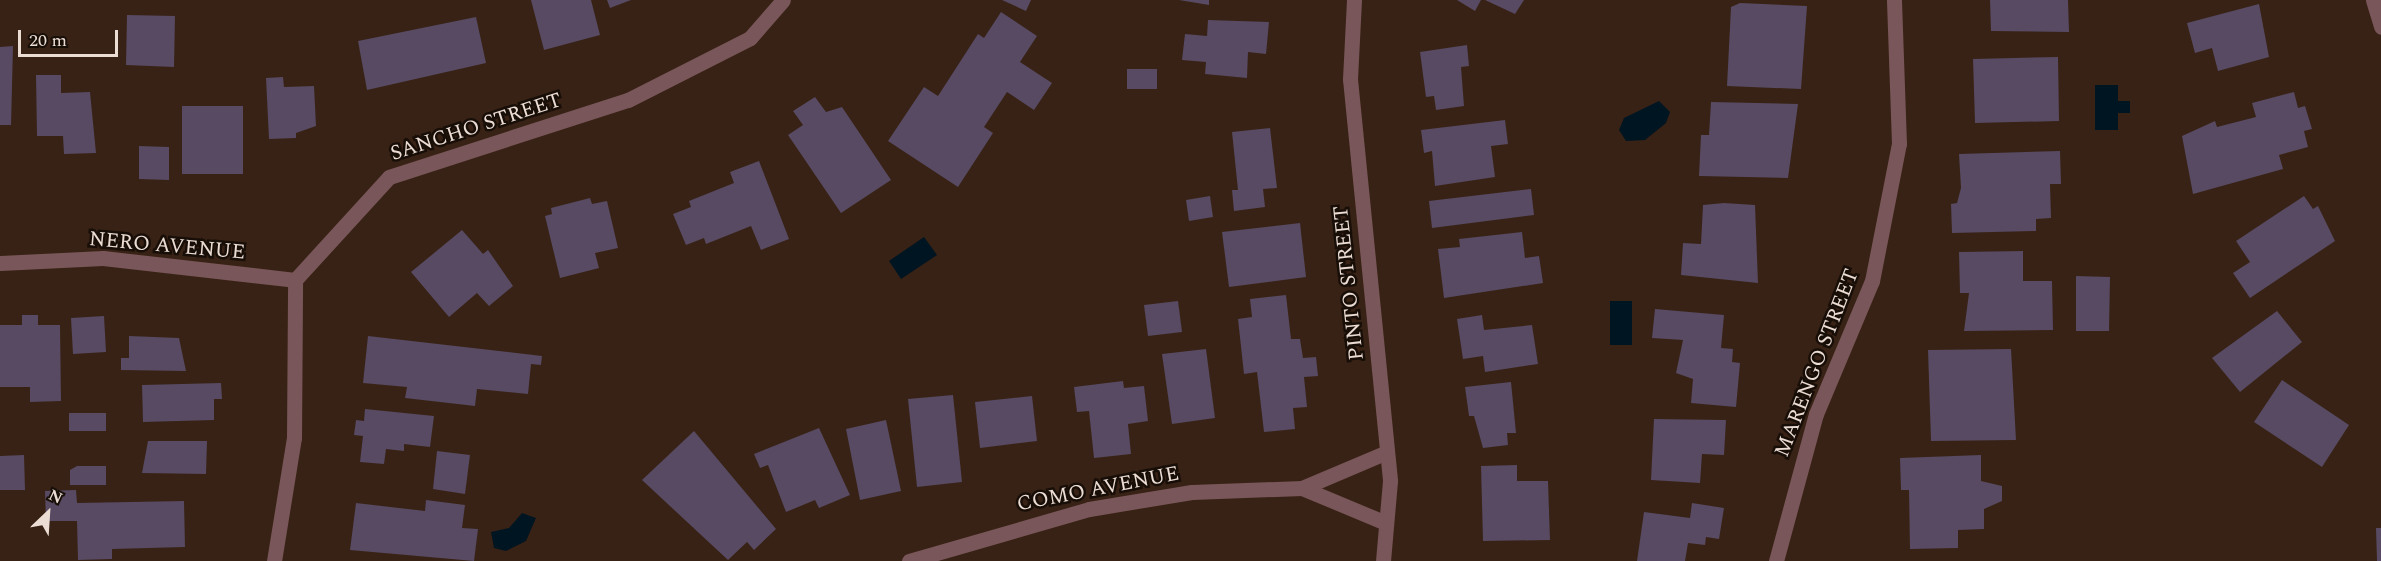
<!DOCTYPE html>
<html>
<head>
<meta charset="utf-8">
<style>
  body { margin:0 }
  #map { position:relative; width:2381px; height:561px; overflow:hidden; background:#382215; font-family:Spectral,serif }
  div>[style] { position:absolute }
  .water>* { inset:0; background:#001522 }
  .building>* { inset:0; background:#574a62 }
  .minor>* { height:15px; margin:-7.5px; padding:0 7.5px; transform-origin:7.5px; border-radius:7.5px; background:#795659 }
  span { translate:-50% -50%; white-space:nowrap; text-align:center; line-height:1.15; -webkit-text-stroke:5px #180e08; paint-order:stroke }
  .street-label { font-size:21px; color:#ecddd4 }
  .north { position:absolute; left:18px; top:483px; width:60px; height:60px; -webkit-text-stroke:4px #180e08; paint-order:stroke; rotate:25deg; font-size:16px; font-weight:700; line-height:24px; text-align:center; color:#ecddd4 }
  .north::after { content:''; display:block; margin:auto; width:21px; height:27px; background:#ecddd4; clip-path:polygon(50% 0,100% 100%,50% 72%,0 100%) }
  .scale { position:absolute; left:18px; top:30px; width:100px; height:27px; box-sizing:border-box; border:3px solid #ecddd4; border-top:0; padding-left:8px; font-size:18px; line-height:21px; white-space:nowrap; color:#ecddd4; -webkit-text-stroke:4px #180e08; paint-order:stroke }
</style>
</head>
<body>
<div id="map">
  <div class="water">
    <i style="clip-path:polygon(2095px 85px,2118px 85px,2118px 101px,2130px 101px,2130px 113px,2118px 113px,2118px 130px,2095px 130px)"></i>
    <i style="clip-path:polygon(1659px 101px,1670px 112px,1666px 123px,1645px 140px,1626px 141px,1619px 130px,1624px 118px)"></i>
    <i style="clip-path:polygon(924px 237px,937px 255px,901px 279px,889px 261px)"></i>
    <i style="clip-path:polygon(1610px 301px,1632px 301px,1632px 345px,1610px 345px)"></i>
    <i style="clip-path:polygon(522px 513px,536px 518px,526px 541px,506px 551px,494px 548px,491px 532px,509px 528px)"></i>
  </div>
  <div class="building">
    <i style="clip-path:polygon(531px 0,591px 0,600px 35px,544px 50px)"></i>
    <i style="clip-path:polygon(607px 0,631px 0,610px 8px)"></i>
    <i style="clip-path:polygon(1002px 0,1031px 0,1026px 11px)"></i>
    <i style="clip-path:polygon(1179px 0,1209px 0,1209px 5px)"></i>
    <i style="clip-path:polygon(1457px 0,1481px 0,1475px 11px)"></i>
    <i style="clip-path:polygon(1485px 0,1524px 0,1515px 14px)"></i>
    <i style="clip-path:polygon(1990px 0,2068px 0,2069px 32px,1991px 31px)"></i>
    <i style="clip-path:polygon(1740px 3px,1807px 6px,1801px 89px,1727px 86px,1731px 7px)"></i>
    <i style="clip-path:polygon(2259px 4px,2269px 57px,2218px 71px,2212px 48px,2195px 53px,2187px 23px)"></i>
    <i style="clip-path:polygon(1001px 12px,1037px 36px,1020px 62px,1052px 83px,1034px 110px,1007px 92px,984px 127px,993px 133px,958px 187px,888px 141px,924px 87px,938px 96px,978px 34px,984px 38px)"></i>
    <i style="clip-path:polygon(127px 15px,175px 16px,174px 67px,126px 65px)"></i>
    <i style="clip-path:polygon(476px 17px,486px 63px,367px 90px,358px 41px)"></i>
    <i style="clip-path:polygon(1208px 20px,1269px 22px,1266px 54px,1248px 52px,1247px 78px,1205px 74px,1206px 62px,1182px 60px,1185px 34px,1207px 36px)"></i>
    <i style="clip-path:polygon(1467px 45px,1469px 66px,1461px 67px,1464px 106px,1436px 110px,1434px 96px,1426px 97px,1420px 52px)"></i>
    <i style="clip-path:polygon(13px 46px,11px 125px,0 125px,0 47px)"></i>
    <i style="clip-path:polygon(2058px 57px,2059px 121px,1975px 123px,1973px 59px)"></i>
    <i style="clip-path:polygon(1127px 69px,1157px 69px,1157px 89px,1127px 89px)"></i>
    <i style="clip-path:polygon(36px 75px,61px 75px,61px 93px,90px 92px,96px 153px,64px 154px,63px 136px,37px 136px)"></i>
    <i style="clip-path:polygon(283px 77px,284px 87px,314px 86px,316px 126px,296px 133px,296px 138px,269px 139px,266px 78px)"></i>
    <i style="clip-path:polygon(2294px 92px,2298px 108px,2305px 106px,2312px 129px,2304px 131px,2308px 147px,2279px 155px,2283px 169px,2193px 194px,2182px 136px,2215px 121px,2217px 127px,2256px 117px,2252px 103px)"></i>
    <i style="clip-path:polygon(815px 97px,826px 112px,842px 107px,891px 180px,841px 213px,788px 135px,803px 125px,793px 111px)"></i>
    <i style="clip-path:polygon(1711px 102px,1798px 104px,1788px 178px,1699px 176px,1701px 135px,1709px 135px)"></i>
    <i style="clip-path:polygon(182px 106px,243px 106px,243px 174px,182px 174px)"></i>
    <i style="clip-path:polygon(1505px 120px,1508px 144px,1491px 146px,1495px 177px,1435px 186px,1432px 151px,1424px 153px,1421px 130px)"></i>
    <i style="clip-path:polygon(1270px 128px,1277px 188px,1263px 189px,1265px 207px,1234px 211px,1232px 190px,1238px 190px,1232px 132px)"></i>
    <i style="clip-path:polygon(139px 146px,169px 147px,169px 180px,139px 179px)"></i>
    <i style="clip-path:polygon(2060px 151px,2061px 184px,2050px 184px,2051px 218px,2036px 219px,2036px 231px,1952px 233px,1951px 204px,1957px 203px,1961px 188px,1959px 154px)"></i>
    <i style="clip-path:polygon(759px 161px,789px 239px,761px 250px,751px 226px,706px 244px,704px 238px,686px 245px,673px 214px,691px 207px,689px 201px,734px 183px,730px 172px)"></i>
    <i style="clip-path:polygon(1531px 189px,1534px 215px,1432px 228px,1429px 201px)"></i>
    <i style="clip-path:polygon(1210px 196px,1213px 217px,1189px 221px,1186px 200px)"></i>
    <i style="clip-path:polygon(2304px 196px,2313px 209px,2318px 206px,2335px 241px,2250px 298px,2233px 273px,2250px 262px,2236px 241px)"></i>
    <i style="clip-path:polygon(590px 198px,592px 204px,607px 201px,618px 248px,595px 253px,599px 268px,560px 278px,545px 216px,552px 214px,551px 208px)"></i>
    <i style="clip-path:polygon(1724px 203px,1755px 205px,1758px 283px,1681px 275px,1683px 243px,1701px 244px,1703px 205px)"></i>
    <i style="clip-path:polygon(1300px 223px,1306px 277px,1229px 287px,1222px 232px)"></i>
    <i style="clip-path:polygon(462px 230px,483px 254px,488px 250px,513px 286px,489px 306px,477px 293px,449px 317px,411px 272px)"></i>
    <i style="clip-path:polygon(1522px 232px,1525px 258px,1539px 256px,1543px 283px,1444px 298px,1438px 249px,1460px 247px,1459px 239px)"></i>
    <i style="clip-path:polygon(2023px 251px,2023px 281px,2052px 281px,2053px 330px,1964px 331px,1969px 293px,1960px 293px,1959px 252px)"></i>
    <i style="clip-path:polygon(2076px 276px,2110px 277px,2109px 331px,2076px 331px)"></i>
    <i style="clip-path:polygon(1286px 295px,1291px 339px,1300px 339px,1303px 358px,1316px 357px,1318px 376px,1304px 377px,1307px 407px,1293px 408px,1295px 429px,1264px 432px,1257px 372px,1244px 374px,1238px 319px,1252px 317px,1250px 299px)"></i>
    <i style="clip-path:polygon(1178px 301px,1182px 332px,1148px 336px,1144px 305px)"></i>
    <i style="clip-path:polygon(1655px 309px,1724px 315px,1721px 348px,1733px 349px,1732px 362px,1740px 363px,1736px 407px,1691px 403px,1693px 379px,1676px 373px,1683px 340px,1652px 338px)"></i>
    <i style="clip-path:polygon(2277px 311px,2302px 342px,2240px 392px,2212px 358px)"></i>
    <i style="clip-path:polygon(22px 315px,38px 315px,38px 325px,60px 325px,61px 401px,30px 402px,30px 387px,0 387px,0 325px,22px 325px)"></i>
    <i style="clip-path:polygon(1482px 315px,1484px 330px,1532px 325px,1538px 364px,1485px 372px,1483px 356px,1463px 359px,1457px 319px)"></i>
    <i style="clip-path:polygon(104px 316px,106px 352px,73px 354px,71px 318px)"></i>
    <i style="clip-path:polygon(129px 336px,179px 338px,186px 371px,121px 370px,121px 358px,129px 358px)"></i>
    <i style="clip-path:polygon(368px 336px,542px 356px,541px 365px,531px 364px,528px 394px,477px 389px,475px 406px,405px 398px,407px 387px,363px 383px)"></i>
    <i style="clip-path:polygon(1206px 349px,1215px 418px,1172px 424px,1162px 354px)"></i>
    <i style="clip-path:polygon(2011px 349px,2016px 440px,1931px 441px,1928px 350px)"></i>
    <i style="clip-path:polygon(2282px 380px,2349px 425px,2322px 467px,2254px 422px)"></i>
    <i style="clip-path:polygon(1123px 381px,1124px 388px,1144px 386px,1148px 421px,1128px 424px,1131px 454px,1094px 458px,1089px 411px,1077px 412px,1074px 387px)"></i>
    <i style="clip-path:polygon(1511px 382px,1516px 433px,1507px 433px,1508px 445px,1483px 448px,1474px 416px,1469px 416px,1465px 387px)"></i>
    <i style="clip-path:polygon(221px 383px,222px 399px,214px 399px,214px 420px,143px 422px,142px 385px)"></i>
    <i style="clip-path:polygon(953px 395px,962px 482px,917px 487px,908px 399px)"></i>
    <i style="clip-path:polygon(1032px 396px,1037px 441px,980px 448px,975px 402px)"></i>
    <i style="clip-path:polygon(365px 409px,434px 416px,430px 447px,404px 444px,404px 451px,386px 449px,384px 464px,360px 462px,363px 436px,354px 435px,356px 420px,364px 421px)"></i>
    <i style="clip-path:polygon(69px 413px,106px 413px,106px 431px,69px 431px)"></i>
    <i style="clip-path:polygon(1654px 419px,1726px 420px,1724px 455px,1702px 454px,1700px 483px,1651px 480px)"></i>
    <i style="clip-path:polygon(886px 420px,901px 491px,860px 500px,846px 429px)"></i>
    <i style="clip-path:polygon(819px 428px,850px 495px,819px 508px,815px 500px,786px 512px,768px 465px,760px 468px,754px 454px)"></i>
    <i style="clip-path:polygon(694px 431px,776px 529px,754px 550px,747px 542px,728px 560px,642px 480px)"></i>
    <i style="clip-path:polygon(148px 441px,207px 441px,206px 474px,142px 473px)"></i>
    <i style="clip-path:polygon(437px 451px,470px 455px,465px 494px,433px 489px)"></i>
    <i style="clip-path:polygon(24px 455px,25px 490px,0 490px,0 456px)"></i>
    <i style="clip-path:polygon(1981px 455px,1981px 481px,2002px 486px,2002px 501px,1984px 509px,1984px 529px,1958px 530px,1958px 548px,1910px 549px,1909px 490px,1901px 490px,1900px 458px)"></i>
    <i style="clip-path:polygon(1517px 465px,1517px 481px,1548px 481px,1550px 540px,1483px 541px,1481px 466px)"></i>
    <i style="clip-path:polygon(77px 466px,106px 466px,106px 485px,70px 485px,70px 470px)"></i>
    <i style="clip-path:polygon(76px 490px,77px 503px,184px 501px,185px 547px,112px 549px,112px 559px,78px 560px,77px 521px,46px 521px,45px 491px)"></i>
    <i style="clip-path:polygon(426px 500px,465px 505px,462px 528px,478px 529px,474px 561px,350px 550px,356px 503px,425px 511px)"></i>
    <i style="clip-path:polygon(1692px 503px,1724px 508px,1719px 539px,1706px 537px,1705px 545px,1688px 543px,1685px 561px,1637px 561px,1644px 512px,1690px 518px)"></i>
    <i style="clip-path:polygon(2376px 528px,2381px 528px,2381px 561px,2377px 561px)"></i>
  </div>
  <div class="minor">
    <i style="left:1354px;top:0;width:79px;rotate:92.9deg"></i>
    <i style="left:1350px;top:79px;width:404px;rotate:84.3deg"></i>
    <i style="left:1390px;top:481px;width:80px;rotate:95deg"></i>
    <i style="left:2373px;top:0;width:28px;rotate:73deg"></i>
    <i style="left:0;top:263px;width:103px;rotate:-2.8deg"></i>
    <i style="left:103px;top:258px;width:193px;rotate:6.5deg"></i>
    <i style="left:1302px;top:488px;width:91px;rotate:22.6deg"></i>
    <i style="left:274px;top:561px;width:125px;rotate:-80.8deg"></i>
    <i style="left:294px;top:438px;width:158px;rotate:-89.6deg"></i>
    <i style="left:295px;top:280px;width:139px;rotate:-47.6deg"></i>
    <i style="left:389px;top:177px;width:251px;rotate:-17.9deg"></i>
    <i style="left:628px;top:100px;width:137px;rotate:-26.9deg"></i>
    <i style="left:750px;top:38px;width:50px;rotate:-49deg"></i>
    <i style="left:909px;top:561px;width:187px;rotate:-16.1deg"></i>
    <i style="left:1089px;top:509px;width:104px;rotate:-9.4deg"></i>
    <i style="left:1192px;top:492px;width:110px;rotate:-2.1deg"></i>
    <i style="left:1302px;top:488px;width:92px;rotate:-23deg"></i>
    <i style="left:1776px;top:561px;width:152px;rotate:-74.8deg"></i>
    <i style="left:1816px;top:414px;width:144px;rotate:-67.2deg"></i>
    <i style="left:1872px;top:281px;width:140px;rotate:-78.9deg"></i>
    <i style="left:1899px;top:144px;width:144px;rotate:-92deg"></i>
  </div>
  <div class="street-label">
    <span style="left:476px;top:127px;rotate:-18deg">SANCHO STREET</span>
    <span style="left:167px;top:246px;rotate:5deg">NERO AVENUE</span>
    <span style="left:1349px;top:283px;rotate:-96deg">PINTO STREET</span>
    <span style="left:1817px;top:363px;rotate:-69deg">MARENGO STREET</span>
    <span style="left:1098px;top:489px;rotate:-11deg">COMO AVENUE</span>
  </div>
  <div class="north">N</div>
  <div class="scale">20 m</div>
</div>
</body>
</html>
